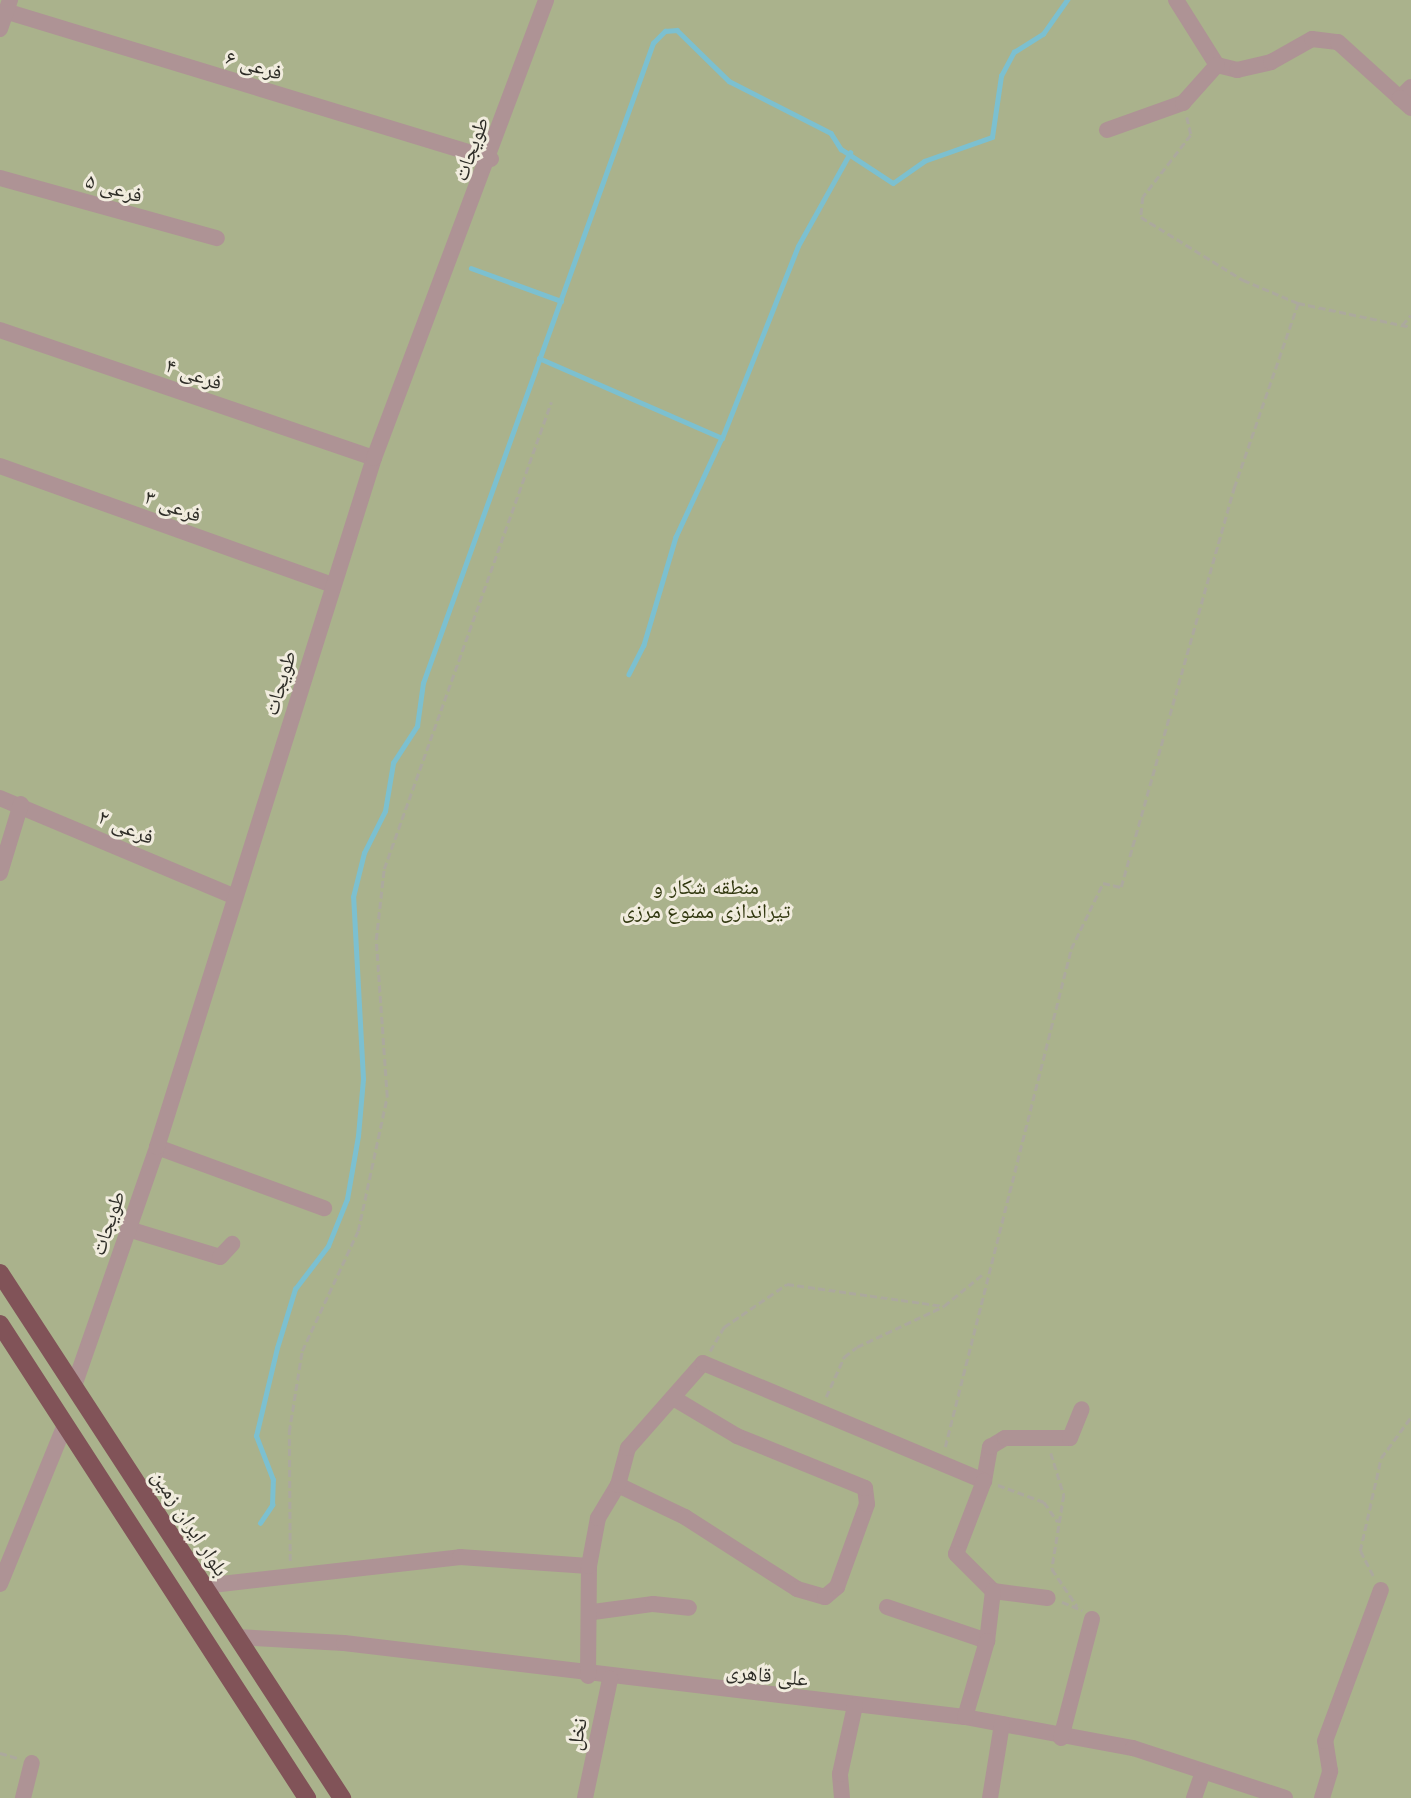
<!DOCTYPE html>
<html>
<head>
<meta charset="utf-8">
<style>
  body { margin:0 }
  #map { position:relative; width:1411px; height:1798px; overflow:hidden; background:#e3dfd1; font-family:Jost,"Noto Naskh Arabic",sans-serif }
  div>[style] { position:absolute }
  .green>* { inset:0; background:#aab28c }
  .stream>* { height:4.5px; margin:-2.25px; padding:0 2.25px; transform-origin:2.25px; border-radius:2.25px; background:#7cc0d0 }
  .path>* { height:2.5px; margin-top:-1.25px; transform-origin:0; background:repeating-linear-gradient(90deg,#aca99d 0 7px,transparent 0 10.5px) }
  .minor>* { height:16px; margin:-8px; padding:0 8px; transform-origin:8px; border-radius:8px; background:#ae9395 }
  .major>* { height:18px; margin:-9px; padding:0 9px; transform-origin:9px; border-radius:9px; background:#815358 }
  span { translate:-50% -50%; white-space:nowrap; text-align:center; line-height:1.15; -webkit-text-stroke:6px #f1ecde; paint-order:stroke }
  .street-label { font-size:21px; color:#2d2c26 }
  .park-label { font-size:21px; color:#30370e }
</style>
</head>
<body>
<div id="map">
  <div class="green">
    <i style="clip-path:polygon(0 0,1411px 0,1411px 1798px,0 1798px)"></i>
  </div>
  <div class="stream">
    <i style="left:471px;top:268px;width:96px;rotate:20.1deg"></i>
    <i style="left:539px;top:358px;width:200px;rotate:23.6deg"></i>
    <i style="left:722px;top:438px;width:109px;rotate:114.9deg"></i>
    <i style="left:676px;top:537px;width:113px;rotate:106.5deg"></i>
    <i style="left:644px;top:645px;width:33px;rotate:117deg"></i>
    <i style="left:722px;top:438px;width:206px;rotate:-68.4deg"></i>
    <i style="left:798px;top:246px;width:107px;rotate:-60.8deg"></i>
    <i style="left:260px;top:1523px;width:22px;rotate:-56deg"></i>
    <i style="left:272px;top:1505px;width:25px;rotate:-88deg"></i>
    <i style="left:273px;top:1480px;width:47px;rotate:-111.1deg"></i>
    <i style="left:256px;top:1436px;width:90px;rotate:-76.6deg"></i>
    <i style="left:277px;top:1348px;width:62px;rotate:-73deg"></i>
    <i style="left:295px;top:1289px;width:54px;rotate:-52.5deg"></i>
    <i style="left:328px;top:1246px;width:51px;rotate:-68deg"></i>
    <i style="left:347px;top:1199px;width:64px;rotate:-80.1deg"></i>
    <i style="left:358px;top:1136px;width:57px;rotate:-85deg"></i>
    <i style="left:363px;top:1079px;width:182px;rotate:-93.1deg"></i>
    <i style="left:353px;top:897px;width:45px;rotate:-76deg"></i>
    <i style="left:364px;top:853px;width:47px;rotate:-63.4deg"></i>
    <i style="left:385px;top:811px;width:49px;rotate:-80.5deg"></i>
    <i style="left:393px;top:763px;width:44px;rotate:-57deg"></i>
    <i style="left:417px;top:726px;width:43px;rotate:-82.1deg"></i>
    <i style="left:423px;top:683px;width:680px;rotate:-70.23deg"></i>
    <i style="left:653px;top:43px;width:17px;rotate:-45deg"></i>
    <i style="left:665px;top:31px;width:12px;rotate:-5deg"></i>
    <i style="left:677px;top:30px;width:73px;rotate:44.4deg"></i>
    <i style="left:729px;top:81px;width:114px;rotate:27deg"></i>
    <i style="left:831px;top:133px;width:19px;rotate:58deg"></i>
    <i style="left:841px;top:149px;width:62px;rotate:33.2deg"></i>
    <i style="left:893px;top:183px;width:38px;rotate:-35deg"></i>
    <i style="left:924px;top:161px;width:72px;rotate:-19.4deg"></i>
    <i style="left:992px;top:137px;width:62px;rotate:-81.6deg"></i>
    <i style="left:1001px;top:76px;width:27px;rotate:-62deg"></i>
    <i style="left:1014px;top:52px;width:34px;rotate:-32deg"></i>
    <i style="left:1043px;top:34px;width:42px;rotate:-54.8deg"></i>
  </div>
  <div class="path">
    <i style="left:1187px;top:117px;width:18px;rotate:77deg"></i>
    <i style="left:1191px;top:135px;width:78px;rotate:127.7deg"></i>
    <i style="left:1143px;top:197px;width:20px;rotate:96deg"></i>
    <i style="left:1141px;top:217px;width:120px;rotate:31.7deg"></i>
    <i style="left:1243px;top:280px;width:60px;rotate:22.7deg"></i>
    <i style="left:1402px;top:325px;width:13px;rotate:-48deg"></i>
    <i style="left:710px;top:1351px;width:28px;rotate:-60deg"></i>
    <i style="left:724px;top:1327px;width:76px;rotate:-34.3deg"></i>
    <i style="left:787px;top:1284px;width:159px;rotate:8deg"></i>
    <i style="left:944px;top:1306px;width:52px;rotate:-39.5deg"></i>
    <i style="left:826px;top:1397px;width:44px;rotate:-65.8deg"></i>
    <i style="left:844px;top:1357px;width:16px;rotate:-38deg"></i>
    <i style="left:857px;top:1347px;width:96px;rotate:-25.2deg"></i>
    <i style="left:945px;top:1447px;width:514px;rotate:-75.8deg"></i>
    <i style="left:1071px;top:949px;width:73px;rotate:-64.1deg"></i>
    <i style="left:1103px;top:883px;width:18px;rotate:13deg"></i>
    <i style="left:1121px;top:887px;width:415px;rotate:-74.2deg"></i>
    <i style="left:1234px;top:488px;width:196px;rotate:-70.9deg"></i>
    <i style="left:1298px;top:303px;width:116px;rotate:12deg"></i>
    <i style="left:1051px;top:1453px;width:44px;rotate:72.8deg"></i>
    <i style="left:1064px;top:1495px;width:75px;rotate:99.2deg"></i>
    <i style="left:1052px;top:1569px;width:45px;rotate:56deg"></i>
    <i style="left:998px;top:1485px;width:49px;rotate:20.3deg"></i>
    <i style="left:1044px;top:1502px;width:24px;rotate:55deg"></i>
    <i style="left:290px;top:1561px;width:129px;rotate:-90.4deg"></i>
    <i style="left:289px;top:1432px;width:82px;rotate:-80.9deg"></i>
    <i style="left:302px;top:1351px;width:132px;rotate:-65deg"></i>
    <i style="left:358px;top:1231px;width:137px;rotate:-77.8deg"></i>
    <i style="left:387px;top:1097px;width:157px;rotate:-94deg"></i>
    <i style="left:376px;top:940px;width:71px;rotate:-83.6deg"></i>
    <i style="left:384px;top:869px;width:496px;rotate:-70.3deg"></i>
    <i style="left:1373px;top:1576px;width:28px;rotate:-117deg"></i>
    <i style="left:1360px;top:1551px;width:95px;rotate:-77.3deg"></i>
    <i style="left:1381px;top:1458px;width:51px;rotate:-53.8deg"></i>
    <i style="left:1062px;top:1602px;width:22px;rotate:22deg"></i>
    <i style="left:0;top:1753px;width:18px;rotate:16deg"></i>
  </div>
  <div class="minor">
    <i style="left:1176px;top:0;width:77px;rotate:57.8deg"></i>
    <i style="left:1217px;top:65px;width:21px;rotate:14deg"></i>
    <i style="left:1237px;top:70px;width:35px;rotate:-13deg"></i>
    <i style="left:1271px;top:62px;width:47px;rotate:-29.3deg"></i>
    <i style="left:1312px;top:39px;width:26px;rotate:7deg"></i>
    <i style="left:1338px;top:42px;width:84px;rotate:42.1deg"></i>
    <i style="left:5px;top:11px;width:508px;rotate:16.94deg"></i>
    <i style="left:0;top:29px;width:31px;rotate:-71deg"></i>
    <i style="left:1411px;top:87px;width:16px;rotate:135deg"></i>
    <i style="left:1400px;top:98px;width:15px;rotate:42deg"></i>
    <i style="left:1107px;top:130px;width:81px;rotate:-19.6deg"></i>
    <i style="left:1183px;top:103px;width:51px;rotate:-48.2deg"></i>
    <i style="left:0;top:178px;width:225px;rotate:15.5deg"></i>
    <i style="left:0;top:330px;width:395px;rotate:18.9deg"></i>
    <i style="left:0;top:466px;width:354px;rotate:19.7deg"></i>
    <i style="left:0;top:798px;width:255px;rotate:22.8deg"></i>
    <i style="left:0;top:873px;width:72px;rotate:-73.1deg"></i>
    <i style="left:157px;top:1147px;width:178px;rotate:20.1deg"></i>
    <i style="left:128px;top:1229px;width:96px;rotate:16.9deg"></i>
    <i style="left:220px;top:1257px;width:18px;rotate:-47deg"></i>
    <i style="left:74px;top:1386px;width:253px;rotate:-70.8deg"></i>
    <i style="left:157px;top:1147px;width:722px;rotate:-72.52deg"></i>
    <i style="left:374px;top:458px;width:489px;rotate:-69.4deg"></i>
    <i style="left:984px;top:1481px;width:35px;rotate:-80deg"></i>
    <i style="left:990px;top:1447px;width:17px;rotate:-31deg"></i>
    <i style="left:1005px;top:1438px;width:65px"></i>
    <i style="left:1070px;top:1438px;width:31px;rotate:-68deg"></i>
    <i style="left:618px;top:1485px;width:74px;rotate:25.5deg"></i>
    <i style="left:685px;top:1517px;width:133px;rotate:32.7deg"></i>
    <i style="left:797px;top:1589px;width:29px;rotate:16deg"></i>
    <i style="left:825px;top:1597px;width:16px;rotate:-40deg"></i>
    <i style="left:837px;top:1587px;width:88px;rotate:-70.1deg"></i>
    <i style="left:867px;top:1504px;width:16px;rotate:-97deg"></i>
    <i style="left:865px;top:1488px;width:138px;rotate:-157.9deg"></i>
    <i style="left:737px;top:1436px;width:72px;rotate:-149.2deg"></i>
    <i style="left:0;top:1584px;width:172px;rotate:-67.8deg"></i>
    <i style="left:203px;top:1586px;width:259px;rotate:-6.4deg"></i>
    <i style="left:460px;top:1557px;width:129px;rotate:4deg"></i>
    <i style="left:993px;top:1591px;width:55px;rotate:7.3deg"></i>
    <i style="left:887px;top:1607px;width:106px;rotate:18.8deg"></i>
    <i style="left:593px;top:1612px;width:61px;rotate:-7.6deg"></i>
    <i style="left:653px;top:1604px;width:36px;rotate:6deg"></i>
    <i style="left:236px;top:1637px;width:108px;rotate:3.2deg"></i>
    <i style="left:344px;top:1643px;width:625px;rotate:6.8deg"></i>
    <i style="left:965px;top:1717px;width:171px;rotate:10.5deg"></i>
    <i style="left:1133px;top:1748px;width:160px;rotate:18.2deg"></i>
    <i style="left:588px;top:1676px;width:110px;rotate:-89.5deg"></i>
    <i style="left:589px;top:1566px;width:49px;rotate:-79.4deg"></i>
    <i style="left:598px;top:1518px;width:39px;rotate:-59deg"></i>
    <i style="left:618px;top:1485px;width:38px;rotate:-75deg"></i>
    <i style="left:628px;top:1448px;width:113px;rotate:-48.6deg"></i>
    <i style="left:703px;top:1363px;width:305px;rotate:22.8deg"></i>
    <i style="left:984px;top:1481px;width:78px;rotate:111deg"></i>
    <i style="left:956px;top:1554px;width:52px;rotate:45deg"></i>
    <i style="left:993px;top:1591px;width:50px;rotate:96.8deg"></i>
    <i style="left:987px;top:1641px;width:79px;rotate:106.1deg"></i>
    <i style="left:1061px;top:1738px;width:123px;rotate:-75.4deg"></i>
    <i style="left:23px;top:1798px;width:36px;rotate:-76deg"></i>
    <i style="left:585px;top:1798px;width:122px;rotate:-78.1deg"></i>
    <i style="left:842px;top:1798px;width:24px;rotate:-95deg"></i>
    <i style="left:840px;top:1774px;width:70px;rotate:-77.6deg"></i>
    <i style="left:990px;top:1798px;width:75px;rotate:-80.8deg"></i>
    <i style="left:1194px;top:1798px;width:28px;rotate:-71deg"></i>
    <i style="left:1322px;top:1798px;width:28px;rotate:-73deg"></i>
    <i style="left:1330px;top:1771px;width:30px;rotate:-99deg"></i>
    <i style="left:1325px;top:1741px;width:161px;rotate:-69.7deg"></i>
  </div>
  <div class="major">
    <i style="left:0;top:1273px;width:627px;rotate:56.92deg"></i>
    <i style="left:0;top:1324px;width:565px;rotate:57.07deg"></i>
  </div>
  <div class="street-label">
    <span style="left:254px;top:65px;rotate:17deg">فرعی ۶</span>
    <span style="left:471px;top:149px;rotate:-70deg">طویجات</span>
    <span style="left:114px;top:188px;rotate:16deg">فرعی ۵</span>
    <span style="left:194px;top:374px;rotate:19deg">فرعی ۴</span>
    <span style="left:173px;top:506px;rotate:20deg">فرعی ۳</span>
    <span style="left:280px;top:683px;rotate:-73deg">طویجات</span>
    <span style="left:126px;top:827px;rotate:23deg">فرعی ۲</span>
    <span style="left:108px;top:1223px;rotate:-71deg">طویجات</span>
    <span style="left:190px;top:1523px;rotate:57deg">بلوار ایران زمین</span>
    <span style="left:767px;top:1675px;rotate:6deg">علی قاهری</span>
    <span style="left:577px;top:1734px;rotate:-78deg">نخل</span>
  </div>
  <div class="park-label">
    <span style="left:706px;top:899px">منطقه شکار و<br>تیراندازی ممنوع مرزی</span>
  </div>
</div>
</body>
</html>
